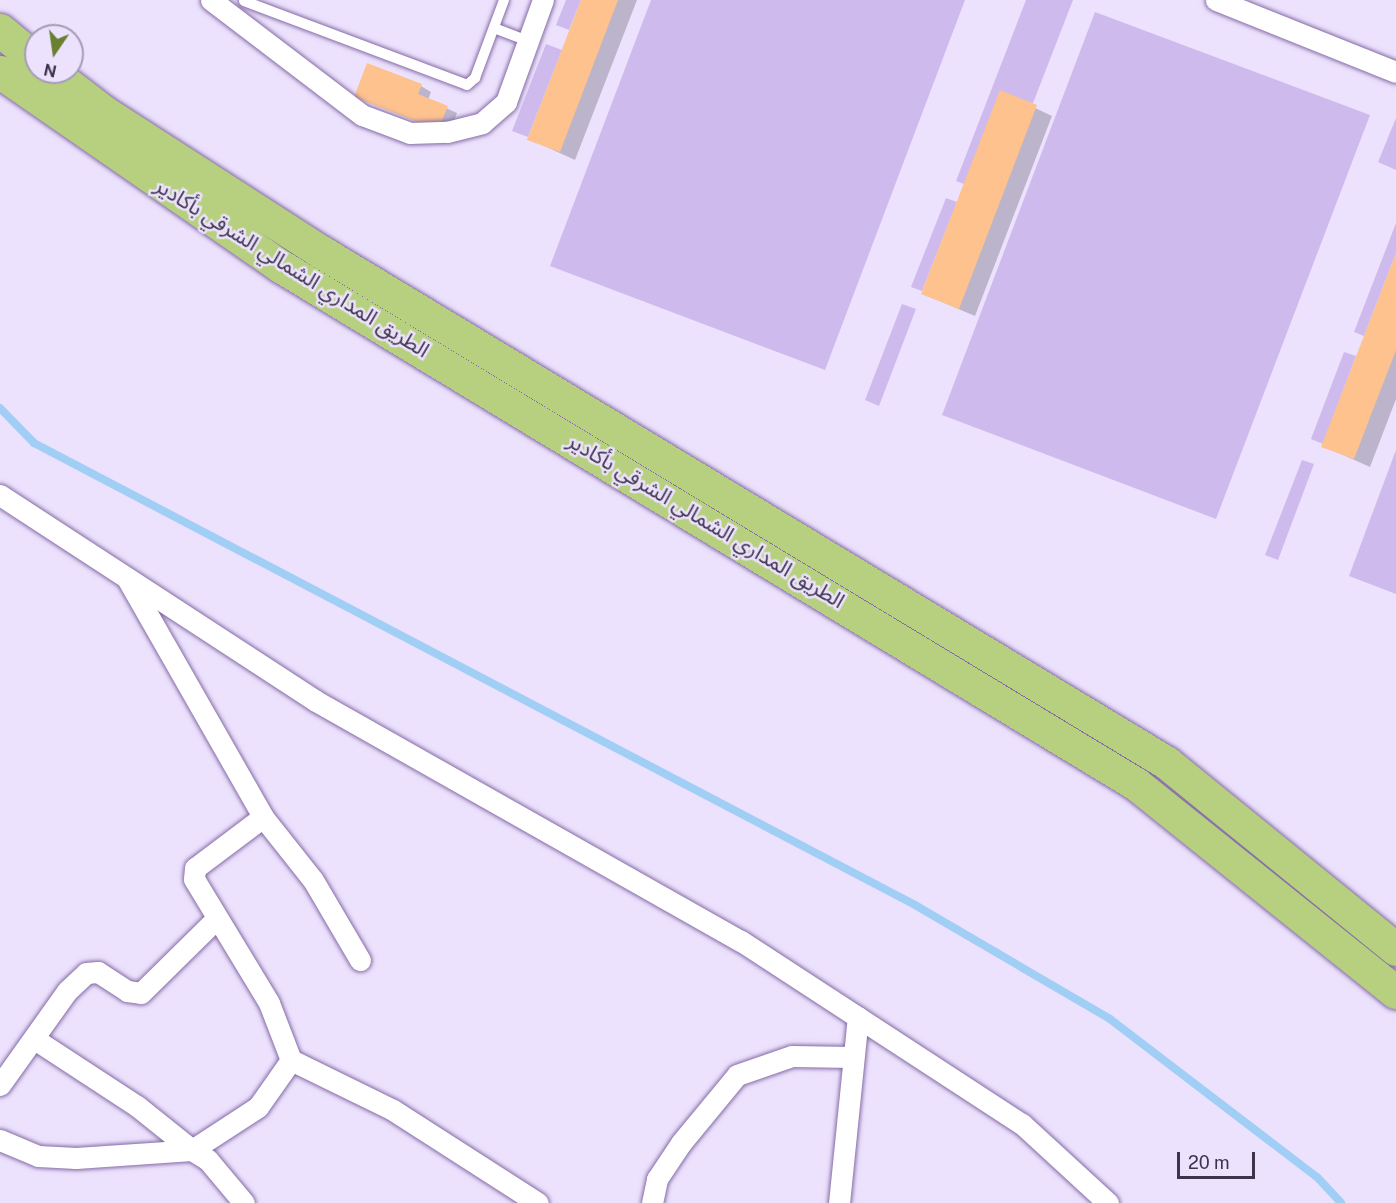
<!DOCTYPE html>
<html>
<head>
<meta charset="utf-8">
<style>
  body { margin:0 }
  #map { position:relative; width:1396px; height:1203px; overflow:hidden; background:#ece2fd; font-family:"Public Sans","Noto Sans Arabic",sans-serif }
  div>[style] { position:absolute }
  .green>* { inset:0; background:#cfbaed }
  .shadow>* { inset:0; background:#0003 }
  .stream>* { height:8px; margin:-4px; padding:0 4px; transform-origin:4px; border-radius:4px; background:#a0cef4 }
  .building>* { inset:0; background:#fdc28d }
  .roads { filter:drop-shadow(0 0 2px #856ba7) drop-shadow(0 0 2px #856ba7) }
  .lane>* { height:10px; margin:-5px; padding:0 5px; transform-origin:5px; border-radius:5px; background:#fff }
  .street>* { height:21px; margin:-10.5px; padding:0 10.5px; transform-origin:10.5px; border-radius:10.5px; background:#fff }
  .highway>* { height:33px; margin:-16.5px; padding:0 16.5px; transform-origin:16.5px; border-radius:16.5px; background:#b6d080 }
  span { translate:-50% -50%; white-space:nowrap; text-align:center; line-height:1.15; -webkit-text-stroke:5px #ece2fd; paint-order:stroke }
  .street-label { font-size:21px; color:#3e334d }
  .north { position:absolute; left:24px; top:24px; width:60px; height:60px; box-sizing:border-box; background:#ece2fd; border:2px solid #a69cb7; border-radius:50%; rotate:193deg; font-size:16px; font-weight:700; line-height:24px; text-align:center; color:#3e334d }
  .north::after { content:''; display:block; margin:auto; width:21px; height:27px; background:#697f31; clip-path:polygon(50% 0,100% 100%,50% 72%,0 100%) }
  .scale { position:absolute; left:1177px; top:1152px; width:78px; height:27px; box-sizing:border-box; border:3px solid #3e334d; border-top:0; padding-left:8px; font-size:18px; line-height:21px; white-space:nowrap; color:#3e334d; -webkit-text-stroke:4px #ece2fd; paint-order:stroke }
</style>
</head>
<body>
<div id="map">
  <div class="green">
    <i style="clip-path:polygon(566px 0,581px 0,569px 30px,556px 25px)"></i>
    <i style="clip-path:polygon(651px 0,965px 0,825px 370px,550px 266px)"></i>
    <i style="clip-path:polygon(1026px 0,1073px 0,1033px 103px,964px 184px,956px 181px)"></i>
    <i style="clip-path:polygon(1095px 12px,1370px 115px,1216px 519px,942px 415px)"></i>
    <i style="clip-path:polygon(546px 44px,562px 50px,528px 137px,512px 131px)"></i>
    <i style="clip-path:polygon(1396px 118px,1396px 170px,1378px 162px)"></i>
    <i style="clip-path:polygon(946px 198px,957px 202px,922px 291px,911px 287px)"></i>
    <i style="clip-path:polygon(1396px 223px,1396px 253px,1364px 336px,1354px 332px)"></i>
    <i style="clip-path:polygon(902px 304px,916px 309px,879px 406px,865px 400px)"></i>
    <i style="clip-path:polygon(1344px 352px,1356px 356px,1323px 444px,1311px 439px)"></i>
    <i style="clip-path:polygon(1396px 450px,1396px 594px,1349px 576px)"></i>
    <i style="clip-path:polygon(1302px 460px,1314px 464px,1278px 560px,1265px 555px)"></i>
  </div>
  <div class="shadow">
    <i style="clip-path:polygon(583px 0,637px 0,575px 160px,529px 139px)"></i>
    <i style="clip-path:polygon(421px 86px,431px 92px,428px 100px,457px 113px,449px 135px,356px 96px)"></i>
    <i style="clip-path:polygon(1001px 92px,1052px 116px,975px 316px,923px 294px)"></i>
    <i style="clip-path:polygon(1396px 257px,1396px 399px,1370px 467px,1323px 446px)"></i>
  </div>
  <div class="stream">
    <i style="left:0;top:408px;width:49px;rotate:45.8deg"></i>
    <i style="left:34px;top:443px;width:995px;rotate:27.67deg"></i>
    <i style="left:915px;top:905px;width:226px;rotate:30.3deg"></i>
    <i style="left:1110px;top:1019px;width:260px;rotate:37.4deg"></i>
    <i style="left:1317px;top:1177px;width:35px;rotate:47deg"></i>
  </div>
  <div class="building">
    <i style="clip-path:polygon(581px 0,618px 0,560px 152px,527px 140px)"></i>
    <i style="clip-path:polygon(367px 63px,422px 84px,418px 94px,448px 106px,438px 130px,354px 97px)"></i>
    <i style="clip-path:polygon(1000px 90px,1037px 105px,959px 309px,921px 294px)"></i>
    <i style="clip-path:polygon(1396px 253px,1396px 350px,1354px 459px,1321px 447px)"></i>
  </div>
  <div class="roads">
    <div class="lane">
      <i style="left:244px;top:1px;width:238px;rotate:20.6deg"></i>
      <i style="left:467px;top:85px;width:11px;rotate:-41deg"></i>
      <i style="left:475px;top:78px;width:83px;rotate:-69.6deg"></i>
      <i style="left:494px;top:28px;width:36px;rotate:21deg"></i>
    </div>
    <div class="street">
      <i style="left:211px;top:0;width:190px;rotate:37.3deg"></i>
      <i style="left:362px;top:115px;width:51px;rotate:20.6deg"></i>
      <i style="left:410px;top:133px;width:37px;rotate:-2deg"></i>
      <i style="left:447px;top:132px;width:36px;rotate:-14deg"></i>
      <i style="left:482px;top:123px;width:32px;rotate:-41deg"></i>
      <i style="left:506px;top:102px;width:109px;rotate:-70.1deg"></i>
      <i style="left:1216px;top:0;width:194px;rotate:21.8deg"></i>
      <i style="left:0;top:495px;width:377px;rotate:33.1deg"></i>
      <i style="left:316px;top:701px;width:488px;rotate:29.5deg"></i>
      <i style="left:741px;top:941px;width:335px;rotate:33.1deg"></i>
      <i style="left:1022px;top:1124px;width:117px;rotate:42.6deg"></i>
      <i style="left:128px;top:580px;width:273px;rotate:60.3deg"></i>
      <i style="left:263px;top:817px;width:85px;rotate:143.1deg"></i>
      <i style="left:195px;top:868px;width:11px;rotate:95deg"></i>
      <i style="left:194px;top:879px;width:145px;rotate:58.8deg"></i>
      <i style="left:269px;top:1003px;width:61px;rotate:68.9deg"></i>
      <i style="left:263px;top:817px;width:80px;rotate:51.6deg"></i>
      <i style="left:313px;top:880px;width:93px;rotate:59.6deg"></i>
      <i style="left:36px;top:1040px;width:121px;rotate:33.2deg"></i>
      <i style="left:137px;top:1106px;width:70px;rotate:38.7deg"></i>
      <i style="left:192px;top:1150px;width:79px;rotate:-33.1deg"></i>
      <i style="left:258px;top:1107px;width:57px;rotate:-54.9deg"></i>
      <i style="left:291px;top:1060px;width:114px;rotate:26.1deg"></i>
      <i style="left:393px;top:1110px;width:172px;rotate:32.7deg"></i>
      <i style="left:0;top:1085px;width:115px;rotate:-54.5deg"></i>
      <i style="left:67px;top:991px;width:26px;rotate:-43deg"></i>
      <i style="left:86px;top:973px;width:12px;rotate:-5deg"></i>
      <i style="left:98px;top:972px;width:35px;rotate:33deg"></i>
      <i style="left:127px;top:991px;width:14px;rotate:8deg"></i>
      <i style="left:141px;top:993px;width:104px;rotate:-44.6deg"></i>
      <i style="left:0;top:1140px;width:41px;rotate:22.8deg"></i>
      <i style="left:38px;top:1156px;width:38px;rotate:3deg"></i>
      <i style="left:76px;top:1158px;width:116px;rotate:-3.9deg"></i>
      <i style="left:192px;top:1150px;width:19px;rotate:32deg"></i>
      <i style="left:208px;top:1160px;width:56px;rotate:50.1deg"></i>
      <i style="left:652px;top:1203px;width:25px;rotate:-78deg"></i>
      <i style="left:657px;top:1179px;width:43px;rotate:-56.3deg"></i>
      <i style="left:681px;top:1143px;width:88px;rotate:-50.5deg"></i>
      <i style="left:737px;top:1075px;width:58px;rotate:-19.1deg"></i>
      <i style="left:792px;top:1056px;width:60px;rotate:1deg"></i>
      <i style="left:839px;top:1203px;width:187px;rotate:-84.2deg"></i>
    </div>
    <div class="highway">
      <i style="left:0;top:30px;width:47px;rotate:39.8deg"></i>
      <i style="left:0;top:72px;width:343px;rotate:34.7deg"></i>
      <i style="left:282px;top:267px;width:998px;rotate:31.19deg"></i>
      <i style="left:1136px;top:784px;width:333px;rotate:38.7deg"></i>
      <i style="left:52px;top:72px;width:66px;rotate:37.6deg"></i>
      <i style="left:104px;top:112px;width:260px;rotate:32.8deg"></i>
      <i style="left:323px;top:253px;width:986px;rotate:31.14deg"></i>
      <i style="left:1167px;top:763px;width:295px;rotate:39.1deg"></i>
    </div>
  </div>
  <div class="street-label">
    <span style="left:292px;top:268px;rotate:32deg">الطريق المداري الشمالي الشرقي بأكادير</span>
    <span style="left:706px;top:521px;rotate:31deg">الطريق المداري الشمالي الشرقي بأكادير</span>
  </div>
  <div class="north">N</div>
  <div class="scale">20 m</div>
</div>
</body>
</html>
